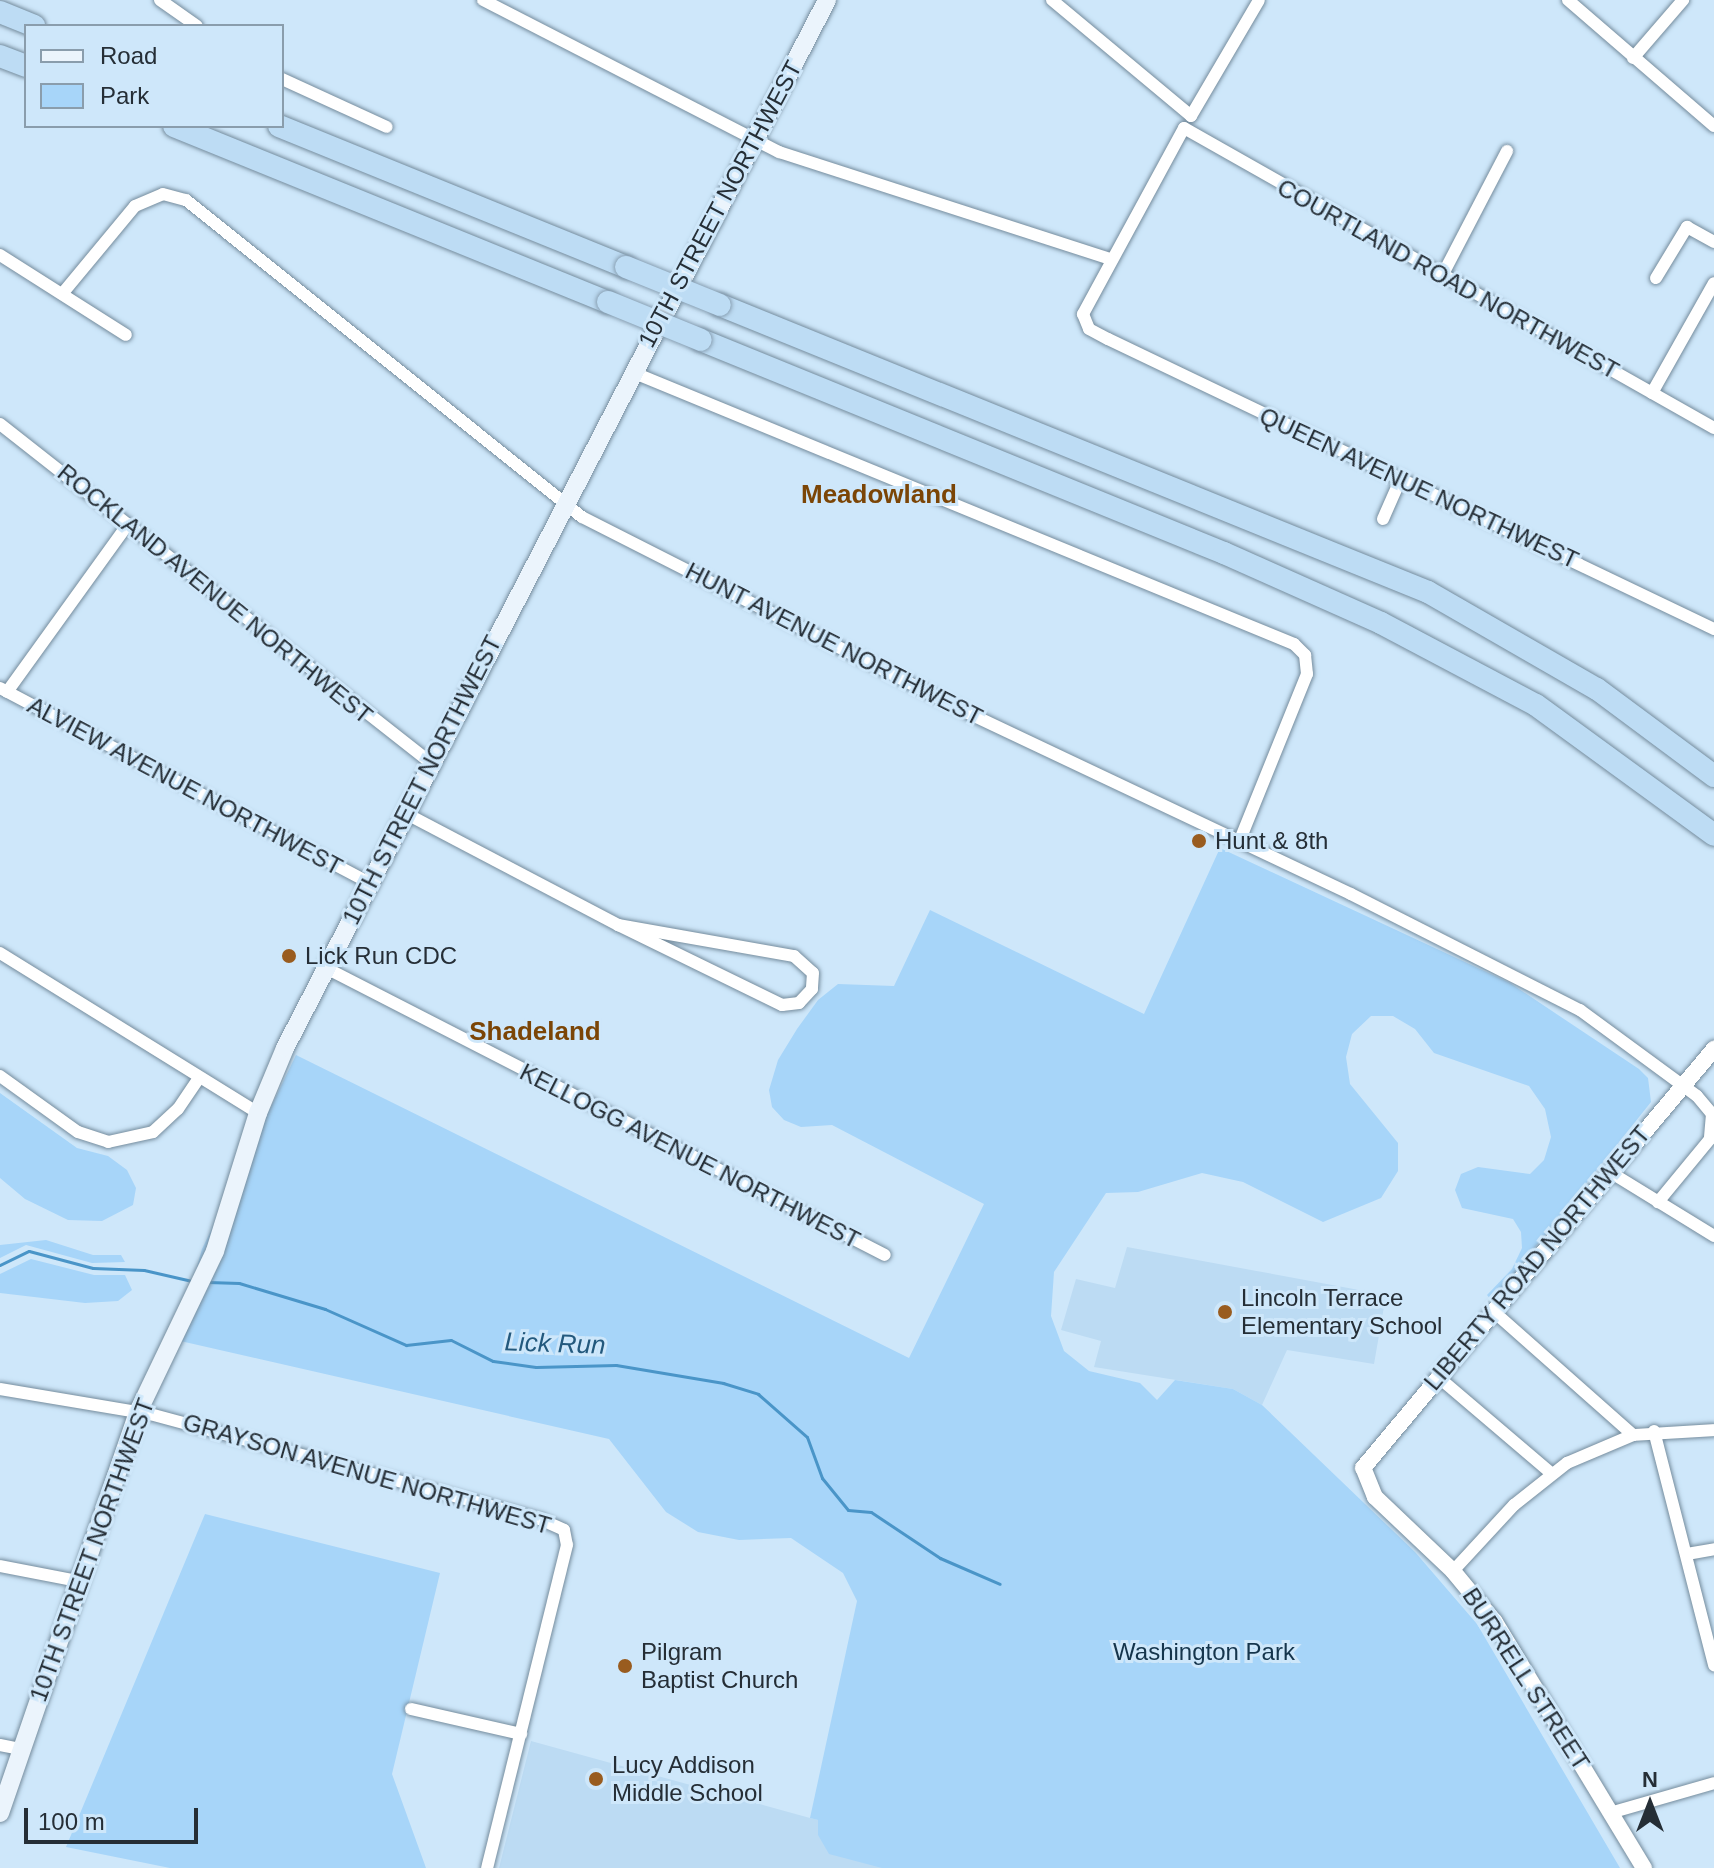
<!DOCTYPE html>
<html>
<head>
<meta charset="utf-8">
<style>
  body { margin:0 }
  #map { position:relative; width:1714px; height:1868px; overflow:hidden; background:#cee7fa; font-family:Helvetica,sans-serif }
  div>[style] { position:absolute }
  .built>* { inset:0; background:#bcdbf3 }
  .green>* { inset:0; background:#a7d5f9 }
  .stream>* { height:3px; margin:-1.5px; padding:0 1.5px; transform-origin:1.5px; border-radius:1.5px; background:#4a95c8 }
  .roads { filter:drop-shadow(0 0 2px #758c9d) drop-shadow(0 0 2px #758c9d) }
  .minor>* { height:12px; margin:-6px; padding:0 6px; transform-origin:6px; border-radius:6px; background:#fff }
  .tertiary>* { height:16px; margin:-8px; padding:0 8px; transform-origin:8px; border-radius:8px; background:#fff }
  .secondary>* { height:18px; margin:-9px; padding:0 9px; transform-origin:9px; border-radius:9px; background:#ebf4fc }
  .motorway>* { height:22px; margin:-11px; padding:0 11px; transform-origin:11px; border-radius:11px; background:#bddcf4 }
  .bridges { filter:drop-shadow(0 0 2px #889fb2) drop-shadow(0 0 2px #889fb2) }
  .motorway-bridge>* { height:22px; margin:-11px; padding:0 11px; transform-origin:11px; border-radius:11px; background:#bddcf4 }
  .dots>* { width:22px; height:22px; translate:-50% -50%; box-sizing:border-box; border:4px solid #cee7fa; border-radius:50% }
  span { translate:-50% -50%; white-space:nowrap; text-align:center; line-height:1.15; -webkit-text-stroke:6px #cee7fa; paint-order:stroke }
  .street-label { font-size:24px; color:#252e36 }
  .poi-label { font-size:24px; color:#252e36 }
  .left { translate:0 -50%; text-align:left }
  .park-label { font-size:24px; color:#15354c }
  .neighbourhood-label { font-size:26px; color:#7b4506; font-weight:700 }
  .water-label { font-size:26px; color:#23597d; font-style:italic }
  .legend { position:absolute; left:24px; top:24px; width:260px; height:104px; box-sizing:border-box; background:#cee7fa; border:2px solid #8a9dac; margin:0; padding:10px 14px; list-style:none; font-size:24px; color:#252e36 }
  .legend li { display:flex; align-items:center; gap:16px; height:40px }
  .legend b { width:40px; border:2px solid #8a9dac }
  .north { position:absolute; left:1610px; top:1764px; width:80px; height:80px; -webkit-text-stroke:6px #cee7fa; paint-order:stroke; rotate:0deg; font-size:22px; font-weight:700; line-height:32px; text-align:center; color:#252e36 }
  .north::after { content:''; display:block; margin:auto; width:28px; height:36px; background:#252e36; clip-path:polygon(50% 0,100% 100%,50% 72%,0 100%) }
  .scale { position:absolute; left:24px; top:1808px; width:174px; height:36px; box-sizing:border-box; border:4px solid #252e36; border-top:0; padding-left:10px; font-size:24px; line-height:28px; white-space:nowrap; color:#252e36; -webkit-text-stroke:6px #cee7fa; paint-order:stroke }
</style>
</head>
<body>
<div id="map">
  <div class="built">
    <i style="clip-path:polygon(1127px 1247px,1386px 1295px,1374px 1364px,1287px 1350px,1262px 1405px,1233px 1389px,1094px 1367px,1101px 1341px,1061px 1330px,1076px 1279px,1115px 1288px)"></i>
    <i style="clip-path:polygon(531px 1741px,810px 1818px,1003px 1864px,1002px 1868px,499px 1868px)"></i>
  </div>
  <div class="green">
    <i style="clip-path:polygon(1220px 848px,1510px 983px,1639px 1069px,1648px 1078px,1651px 1102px,1492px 1301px,1487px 1295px,1512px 1269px,1522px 1248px,1521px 1232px,1513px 1219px,1462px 1208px,1455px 1190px,1461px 1174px,1478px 1167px,1530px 1174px,1544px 1160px,1551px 1137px,1545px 1109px,1529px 1086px,1434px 1053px,1415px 1029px,1393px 1016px,1371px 1016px,1352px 1034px,1346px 1057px,1350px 1084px,1398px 1143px,1398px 1171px,1381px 1198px,1323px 1222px,1243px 1182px,1202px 1173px,1138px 1192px,1106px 1193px,1054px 1272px,1051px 1316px,1064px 1351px,1089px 1371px,1140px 1383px,1157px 1400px,1175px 1380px,1233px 1389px,1262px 1405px,1415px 1552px,1477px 1624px,1620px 1868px,882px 1868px,829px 1854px,818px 1835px,818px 1820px,810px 1818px,857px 1601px,843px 1573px,791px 1538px,739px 1540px,698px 1532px,666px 1512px,609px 1439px,176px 1340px,202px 1249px,296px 1055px,909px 1358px,984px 1204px,832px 1125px,801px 1127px,784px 1120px,772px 1107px,769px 1090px,778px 1060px,797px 1029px,818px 1000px,838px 984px,894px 986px,930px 910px,1144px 1014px)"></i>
    <i style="clip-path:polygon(0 1093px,77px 1148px,108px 1156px,127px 1170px,136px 1188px,133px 1205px,102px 1221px,68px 1220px,25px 1199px,0 1178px)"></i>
    <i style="clip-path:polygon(46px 1240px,93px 1255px,121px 1255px,125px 1262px,92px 1263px,26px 1245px,0 1258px,0 1245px)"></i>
    <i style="clip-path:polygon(31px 1259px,94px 1275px,125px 1275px,132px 1290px,118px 1301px,85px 1303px,0 1293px,0 1274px)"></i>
    <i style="clip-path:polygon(205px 1514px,440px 1573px,392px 1774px,426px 1868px,170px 1868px,66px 1847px)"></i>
  </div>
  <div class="stream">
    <i style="left:0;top:1265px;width:32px;rotate:-26deg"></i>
    <i style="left:29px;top:1251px;width:66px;rotate:14.9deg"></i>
    <i style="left:93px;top:1268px;width:51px;rotate:2.2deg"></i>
    <i style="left:144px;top:1270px;width:49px;rotate:12.9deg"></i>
    <i style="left:208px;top:1282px;width:31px;rotate:2deg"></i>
    <i style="left:239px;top:1283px;width:90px;rotate:16.8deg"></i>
    <i style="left:325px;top:1309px;width:89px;rotate:24deg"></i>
    <i style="left:406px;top:1345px;width:45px;rotate:-6.3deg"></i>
    <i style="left:451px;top:1340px;width:47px;rotate:26.6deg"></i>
    <i style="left:493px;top:1361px;width:43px;rotate:7.9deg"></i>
    <i style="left:536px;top:1367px;width:80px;rotate:-1.4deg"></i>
    <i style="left:616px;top:1365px;width:109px;rotate:9.5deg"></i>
    <i style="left:723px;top:1383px;width:37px;rotate:17deg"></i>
    <i style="left:758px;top:1394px;width:65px;rotate:41.3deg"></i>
    <i style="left:807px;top:1437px;width:44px;rotate:69.9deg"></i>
    <i style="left:822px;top:1478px;width:41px;rotate:50.9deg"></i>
    <i style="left:848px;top:1510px;width:23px;rotate:5deg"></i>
    <i style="left:871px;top:1512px;width:83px;rotate:33.7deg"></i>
    <i style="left:940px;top:1558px;width:65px;rotate:23.4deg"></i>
  </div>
  <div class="roads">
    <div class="minor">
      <i style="left:160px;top:0;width:45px;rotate:35.1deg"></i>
      <i style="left:483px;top:0;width:333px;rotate:27.2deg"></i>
      <i style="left:779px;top:152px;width:349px;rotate:17.9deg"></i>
      <i style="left:1052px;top:0;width:181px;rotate:39.8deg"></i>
      <i style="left:1191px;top:116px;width:134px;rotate:-59.6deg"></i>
      <i style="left:1568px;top:0;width:193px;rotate:40.8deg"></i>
      <i style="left:1633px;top:58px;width:77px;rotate:-49.2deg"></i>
      <i style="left:282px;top:79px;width:115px;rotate:24.6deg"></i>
      <i style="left:0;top:255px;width:149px;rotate:32.4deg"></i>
      <i style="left:1442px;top:276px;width:141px;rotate:-62.5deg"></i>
      <i style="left:1656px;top:278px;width:60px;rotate:-58.7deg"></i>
      <i style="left:1687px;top:227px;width:31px;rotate:29deg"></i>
      <i style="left:62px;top:294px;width:114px;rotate:-50.3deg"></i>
      <i style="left:135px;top:206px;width:30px;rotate:-23deg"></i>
      <i style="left:163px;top:194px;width:24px;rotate:15deg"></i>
      <i style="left:186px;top:200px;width:507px;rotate:38.68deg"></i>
      <i style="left:582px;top:517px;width:431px;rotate:26.9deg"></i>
      <i style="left:966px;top:712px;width:426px;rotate:25.3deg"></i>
      <i style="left:1351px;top:894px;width:257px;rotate:26.9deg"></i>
      <i style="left:1580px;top:1010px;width:145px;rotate:36.3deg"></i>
      <i style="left:1697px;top:1096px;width:23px;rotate:50deg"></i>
      <i style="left:1712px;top:1114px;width:25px;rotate:95deg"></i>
      <i style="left:1710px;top:1139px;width:82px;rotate:129.5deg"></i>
      <i style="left:632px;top:372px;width:716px;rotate:22.34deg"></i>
      <i style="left:1294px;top:644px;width:16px;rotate:45deg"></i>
      <i style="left:1305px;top:655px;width:19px;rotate:84deg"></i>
      <i style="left:1307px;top:674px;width:181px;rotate:112deg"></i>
      <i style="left:1652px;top:393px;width:126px;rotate:-60.6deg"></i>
      <i style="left:0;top:424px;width:548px;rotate:38.19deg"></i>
      <i style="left:1714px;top:428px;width:609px;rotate:-150.49deg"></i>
      <i style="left:1184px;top:128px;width:212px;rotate:118.5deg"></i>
      <i style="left:1083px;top:314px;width:16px;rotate:68deg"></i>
      <i style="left:1089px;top:329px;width:21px;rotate:28deg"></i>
      <i style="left:1108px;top:339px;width:672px;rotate:25.57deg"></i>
      <i style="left:1383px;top:519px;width:45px;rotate:-66.3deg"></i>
      <i style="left:0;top:688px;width:418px;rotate:27.8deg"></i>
      <i style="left:7px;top:692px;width:207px;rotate:-54.2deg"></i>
      <i style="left:405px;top:813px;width:241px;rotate:27.7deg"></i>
      <i style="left:618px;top:925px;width:179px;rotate:10deg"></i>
      <i style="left:794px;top:956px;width:25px;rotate:42deg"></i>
      <i style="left:813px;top:973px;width:16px;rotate:94deg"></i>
      <i style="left:812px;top:989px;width:19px;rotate:133deg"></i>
      <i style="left:799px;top:1003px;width:17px;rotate:173deg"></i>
      <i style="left:782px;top:1005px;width:182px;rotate:-154deg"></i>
      <i style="left:0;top:953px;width:304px;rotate:31.8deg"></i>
      <i style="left:326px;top:968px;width:628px;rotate:27.18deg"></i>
      <i style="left:0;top:1076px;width:96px;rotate:35.7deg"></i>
      <i style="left:78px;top:1132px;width:32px;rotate:18deg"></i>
      <i style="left:108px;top:1142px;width:46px;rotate:-12.5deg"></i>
      <i style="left:153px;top:1132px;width:34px;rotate:-43deg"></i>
      <i style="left:178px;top:1109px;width:37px;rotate:-56deg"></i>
      <i style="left:1610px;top:1172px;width:122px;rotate:31.6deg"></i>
      <i style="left:1493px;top:1311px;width:187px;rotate:41.5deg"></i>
      <i style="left:1437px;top:1376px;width:150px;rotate:40.4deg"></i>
      <i style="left:0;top:1389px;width:152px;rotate:9.5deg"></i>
      <i style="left:150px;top:1414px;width:406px;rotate:15.1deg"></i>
      <i style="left:542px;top:1520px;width:24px;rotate:24deg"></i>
      <i style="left:564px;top:1530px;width:15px;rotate:79deg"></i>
      <i style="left:567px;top:1545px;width:333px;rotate:103.9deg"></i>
      <i style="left:1654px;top:1431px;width:242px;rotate:75.6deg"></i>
      <i style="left:1687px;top:1554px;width:27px;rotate:-10deg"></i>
      <i style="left:0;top:1566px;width:79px;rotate:10.9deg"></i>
      <i style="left:1453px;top:1571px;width:90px;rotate:-47.3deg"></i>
      <i style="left:1514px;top:1505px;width:68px;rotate:-38.4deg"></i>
      <i style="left:1567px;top:1463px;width:72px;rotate:-23deg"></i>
      <i style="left:1633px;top:1435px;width:81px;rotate:-3.5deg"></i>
      <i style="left:411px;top:1709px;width:113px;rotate:12.8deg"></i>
      <i style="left:0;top:1745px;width:20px;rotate:11deg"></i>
      <i style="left:1613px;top:1812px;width:105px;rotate:-16deg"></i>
    </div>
    <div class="tertiary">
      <i style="left:1644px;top:1868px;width:288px;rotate:-121.2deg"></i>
      <i style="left:1495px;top:1622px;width:66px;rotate:-129.5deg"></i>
      <i style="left:1453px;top:1571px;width:108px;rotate:-136.5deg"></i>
      <i style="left:1375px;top:1497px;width:31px;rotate:-112deg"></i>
      <i style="left:1363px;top:1468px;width:547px;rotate:-50.05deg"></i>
    </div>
    <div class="secondary">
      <i style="left:0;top:1813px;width:424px;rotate:-71deg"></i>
      <i style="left:138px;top:1412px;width:178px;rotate:-64.4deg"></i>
      <i style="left:215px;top:1251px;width:145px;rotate:-72.7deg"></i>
      <i style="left:258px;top:1113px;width:70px;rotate:-67.4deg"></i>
      <i style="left:285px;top:1048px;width:1180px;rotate:-62.65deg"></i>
    </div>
    <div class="motorway">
      <i style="left:0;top:12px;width:37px;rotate:22deg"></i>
      <i style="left:0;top:56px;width:28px;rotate:21deg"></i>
      <i style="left:174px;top:126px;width:468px;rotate:22.1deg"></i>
      <i style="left:279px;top:126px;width:375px;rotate:22.1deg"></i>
      <i style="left:720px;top:305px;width:764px;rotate:22.07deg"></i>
      <i style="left:1428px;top:592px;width:195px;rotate:29.9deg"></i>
      <i style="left:1597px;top:689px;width:146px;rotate:36.6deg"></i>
      <i style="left:701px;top:340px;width:565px;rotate:22.16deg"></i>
      <i style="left:1224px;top:553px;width:172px;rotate:24deg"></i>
      <i style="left:1381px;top:623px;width:175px;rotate:27.9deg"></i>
      <i style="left:1536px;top:705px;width:220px;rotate:36.1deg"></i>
    </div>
  </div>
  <div class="bridges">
    <div class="motorway-bridge">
      <i style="left:626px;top:267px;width:101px;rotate:22deg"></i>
      <i style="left:608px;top:302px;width:100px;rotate:22.2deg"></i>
    </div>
  </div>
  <div class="dots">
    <i style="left:1199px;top:841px;background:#995c1f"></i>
    <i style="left:289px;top:956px;background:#995c1f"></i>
    <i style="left:1225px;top:1312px;background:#995c1f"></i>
    <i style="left:625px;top:1666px;background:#995c1f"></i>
    <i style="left:596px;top:1779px;background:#995c1f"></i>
  </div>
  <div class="street-label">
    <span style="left:720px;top:204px;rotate:-62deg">10TH STREET NORTHWEST</span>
    <span style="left:1448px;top:279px;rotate:29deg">COURTLAND ROAD NORTHWEST</span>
    <span style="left:1419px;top:488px;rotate:25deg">QUEEN AVENUE NORTHWEST</span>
    <span style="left:215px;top:594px;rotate:39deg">ROCKLAND AVENUE NORTHWEST</span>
    <span style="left:834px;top:644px;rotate:27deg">HUNT AVENUE NORTHWEST</span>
    <span style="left:422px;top:780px;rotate:-63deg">10TH STREET NORTHWEST</span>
    <span style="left:185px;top:786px;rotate:28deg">ALVIEW AVENUE NORTHWEST</span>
    <span style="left:690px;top:1156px;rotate:27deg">KELLOGG AVENUE NORTHWEST</span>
    <span style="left:1537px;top:1258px;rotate:-50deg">LIBERTY ROAD NORTHWEST</span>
    <span style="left:367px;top:1474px;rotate:16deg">GRAYSON AVENUE NORTHWEST</span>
    <span style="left:92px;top:1550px;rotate:-70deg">10TH STREET NORTHWEST</span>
    <span style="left:1526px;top:1679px;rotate:57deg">BURRELL STREET</span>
  </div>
  <div class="poi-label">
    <span class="left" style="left:1215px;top:841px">Hunt &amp; 8th</span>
    <span class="left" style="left:305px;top:956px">Lick Run CDC</span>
    <span class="left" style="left:1241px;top:1312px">Lincoln Terrace<br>Elementary School</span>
    <span class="left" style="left:641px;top:1666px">Pilgram<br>Baptist Church</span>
    <span class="left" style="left:612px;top:1779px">Lucy Addison<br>Middle School</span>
  </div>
  <div class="park-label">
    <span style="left:1204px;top:1652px">Washington Park</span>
  </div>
  <div class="neighbourhood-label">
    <span style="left:879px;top:495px">Meadowland</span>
    <span style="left:535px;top:1032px">Shadeland</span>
  </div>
  <div class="water-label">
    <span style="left:555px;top:1344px;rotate:2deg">Lick Run</span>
  </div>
  <ul class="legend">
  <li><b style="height:10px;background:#ebf4fc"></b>Road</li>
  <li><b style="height:22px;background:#a7d5f9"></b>Park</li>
  </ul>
  <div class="north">N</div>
  <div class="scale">100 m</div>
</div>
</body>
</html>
